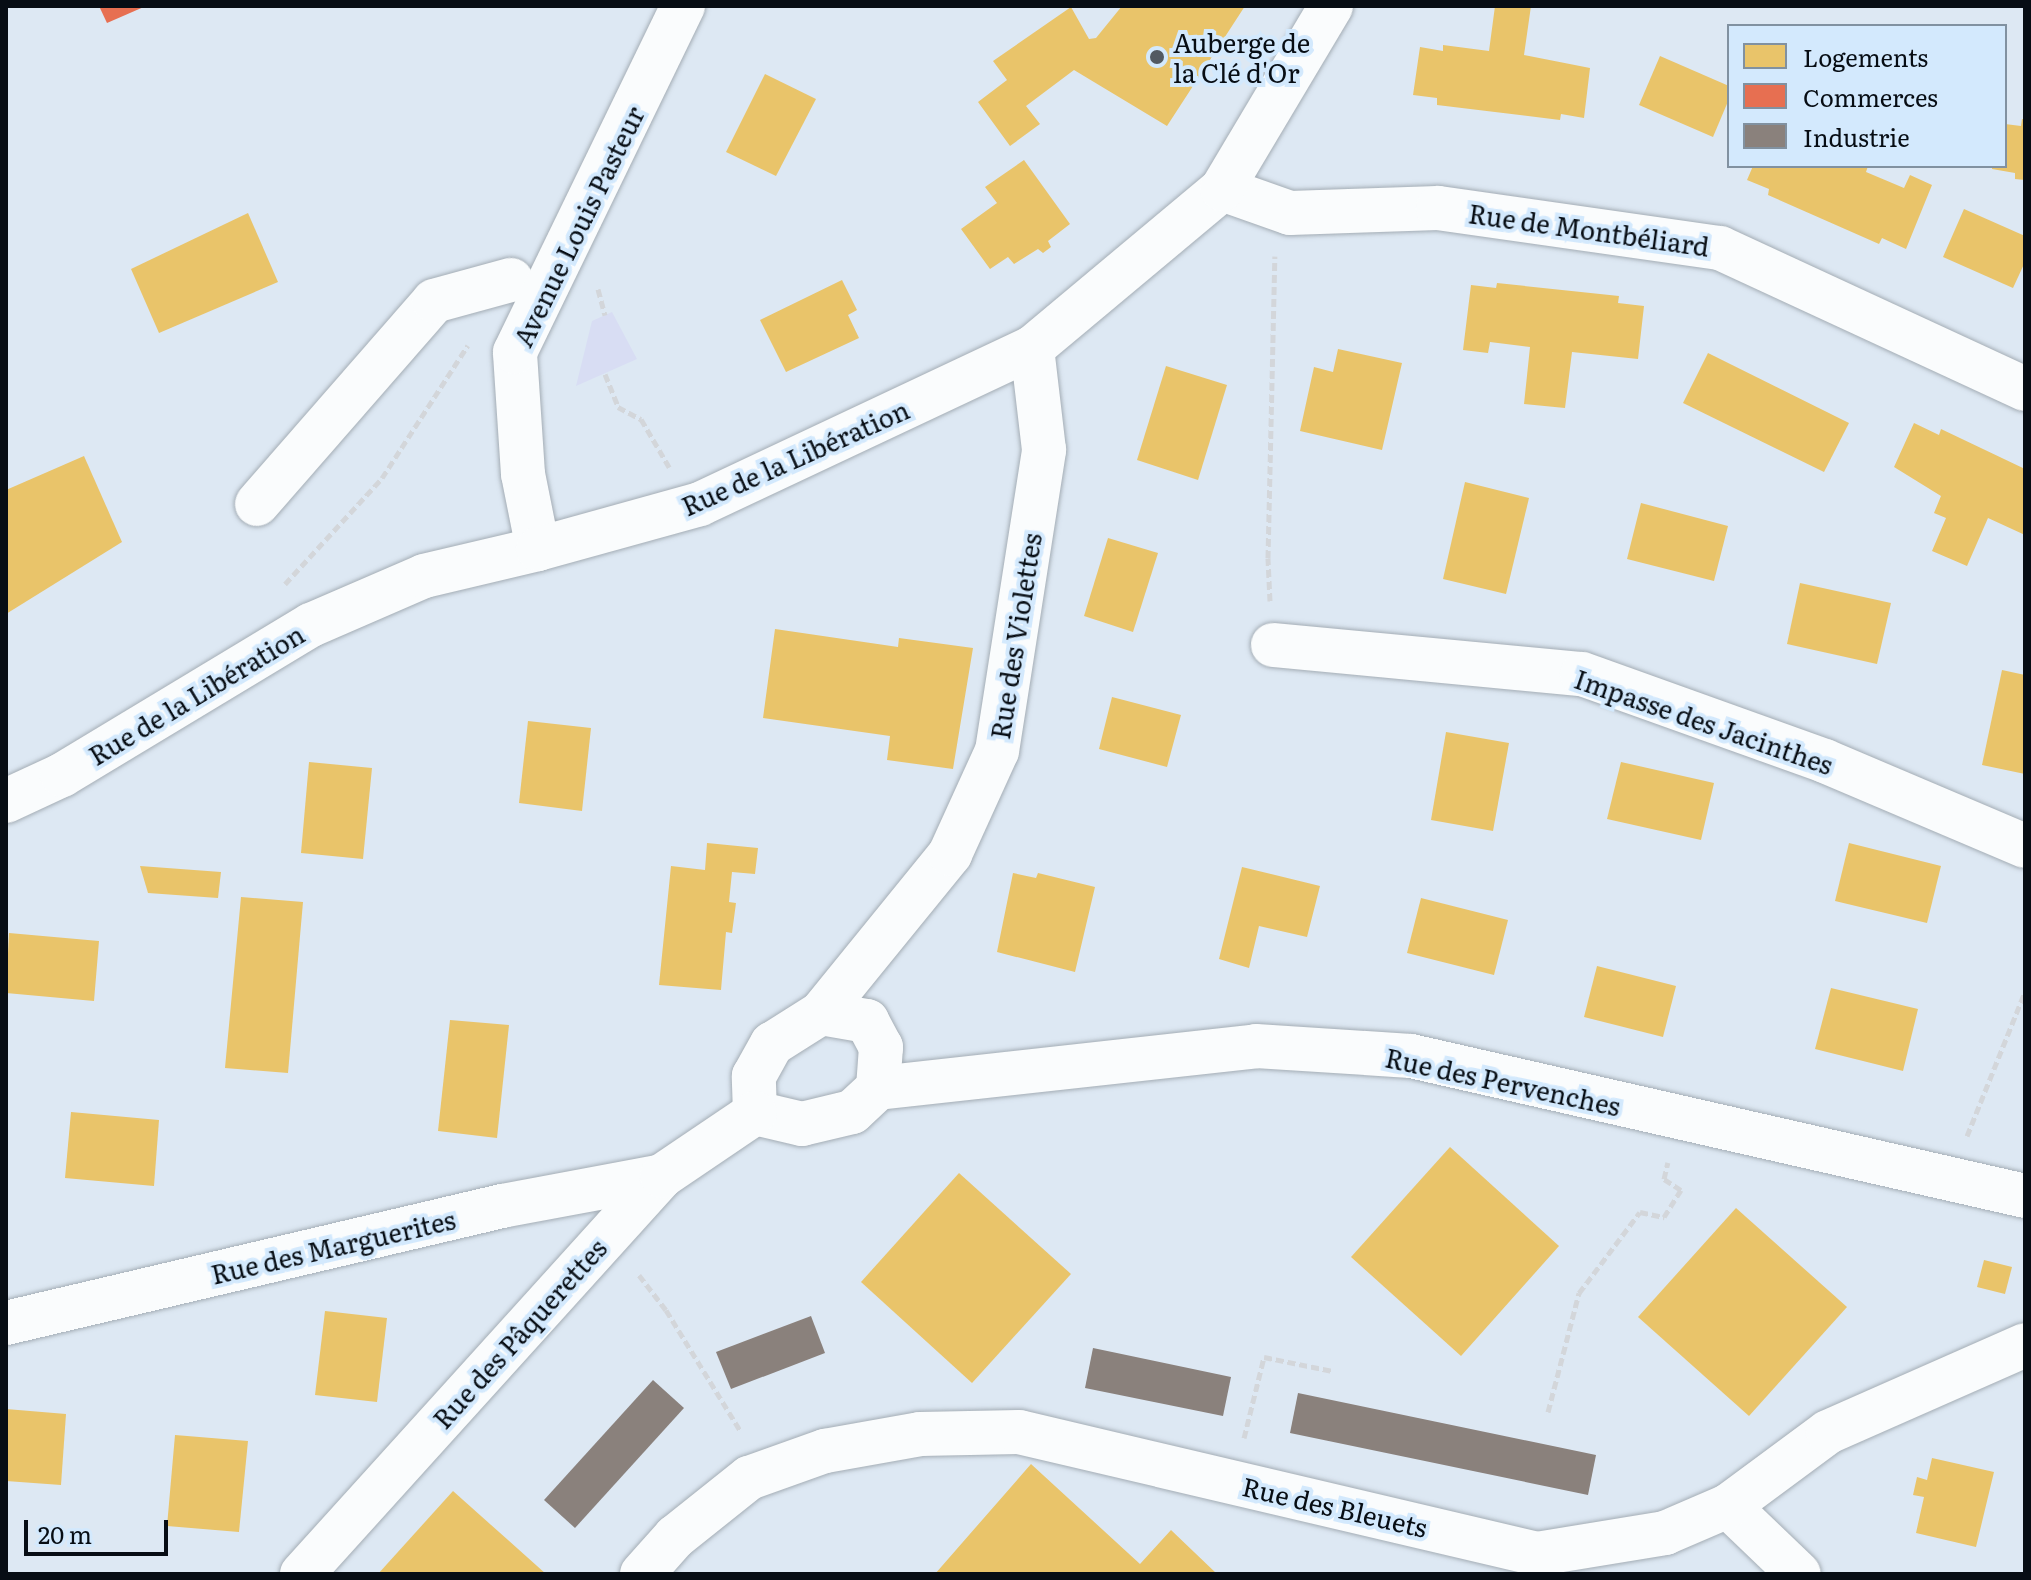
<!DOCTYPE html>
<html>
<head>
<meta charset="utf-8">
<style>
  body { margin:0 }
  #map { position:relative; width:2031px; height:1580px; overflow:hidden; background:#dde8f3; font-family:Literata,serif }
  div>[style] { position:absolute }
  .green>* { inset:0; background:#d8ddf3 }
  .homes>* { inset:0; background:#e9c46a }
  .shops>* { inset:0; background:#e76f51 }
  .industry>* { inset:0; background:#8a817c }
  .path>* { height:5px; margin-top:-2.5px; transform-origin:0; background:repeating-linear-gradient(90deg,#d3d6da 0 8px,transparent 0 12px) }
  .roads { filter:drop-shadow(0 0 2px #a4adb5) drop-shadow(0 0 2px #a4adb5) }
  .minor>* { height:44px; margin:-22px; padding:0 22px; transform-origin:22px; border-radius:22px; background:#fafcfd }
  .dots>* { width:22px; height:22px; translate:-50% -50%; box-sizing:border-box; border:4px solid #d3e9fd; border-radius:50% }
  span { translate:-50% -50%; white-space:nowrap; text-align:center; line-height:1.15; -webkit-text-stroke:8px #d3e9fd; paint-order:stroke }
  .poi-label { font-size:26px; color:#070d14 }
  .left { translate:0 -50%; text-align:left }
  .street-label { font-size:26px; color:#070d14 }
  .frame { position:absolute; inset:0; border:8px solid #070d14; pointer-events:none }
  .legend { position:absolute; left:1727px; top:24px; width:280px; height:144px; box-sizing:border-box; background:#d3e9fd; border:2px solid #8191a0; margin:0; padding:10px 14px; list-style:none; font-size:24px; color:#070d14 }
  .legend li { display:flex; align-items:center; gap:16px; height:40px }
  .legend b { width:40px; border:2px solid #8191a0 }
  .scale { position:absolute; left:24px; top:1520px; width:144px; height:36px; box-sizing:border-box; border:4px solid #070d14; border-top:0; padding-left:10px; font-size:24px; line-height:28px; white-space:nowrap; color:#070d14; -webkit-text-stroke:6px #d3e9fd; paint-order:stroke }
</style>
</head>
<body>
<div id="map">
  <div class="green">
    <i style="clip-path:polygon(612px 312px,637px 359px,576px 386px,592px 321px)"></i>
  </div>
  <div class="homes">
    <i style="clip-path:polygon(1122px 6px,1245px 6px,1167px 126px,1074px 70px,1026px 106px,1040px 124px,1010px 146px,978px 102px,1007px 80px,993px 61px,1071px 7px,1089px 39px,1096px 38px)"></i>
    <i style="clip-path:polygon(1495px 6px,1531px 6px,1524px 55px,1590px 68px,1584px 118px,1561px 114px,1560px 120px,1437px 105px,1437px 98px,1413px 95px,1420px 47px,1443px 51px,1443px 45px,1489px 51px)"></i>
    <i style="clip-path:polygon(1660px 56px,1729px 86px,1729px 99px,1713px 137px,1639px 105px)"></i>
    <i style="clip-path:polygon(765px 74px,816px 99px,776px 176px,726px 152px)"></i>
    <i style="clip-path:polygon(2022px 119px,2025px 120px,2025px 180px,2015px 179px,2015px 173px,1992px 169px,1992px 166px,2005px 166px,2005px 124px,2021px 126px)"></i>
    <i style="clip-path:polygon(1024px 160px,1070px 224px,1048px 241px,1051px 247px,1043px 253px,1038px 249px,1014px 264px,1008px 257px,990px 269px,961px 229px,997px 203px,985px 187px)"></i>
    <i style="clip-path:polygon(1753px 166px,1868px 166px,1866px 172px,1904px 188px,1910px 175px,1932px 185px,1906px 249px,1882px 238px,1879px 244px,1768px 195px,1769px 189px,1747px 180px)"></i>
    <i style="clip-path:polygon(1964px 209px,2025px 236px,2025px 262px,2013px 288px,1943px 257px)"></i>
    <i style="clip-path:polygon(248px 213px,278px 282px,159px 333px,131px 269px)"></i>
    <i style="clip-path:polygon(842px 280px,857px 310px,848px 315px,859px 338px,786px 372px,760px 320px)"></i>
    <i style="clip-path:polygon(1497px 283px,1619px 296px,1618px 303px,1644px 306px,1638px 359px,1572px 352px,1565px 408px,1524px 404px,1530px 347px,1490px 342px,1488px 353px,1463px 350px,1471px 285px,1496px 288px)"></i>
    <i style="clip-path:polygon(1338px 349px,1402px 363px,1382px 450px,1300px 431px,1314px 367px,1333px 372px)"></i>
    <i style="clip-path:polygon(1708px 353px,1849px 423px,1824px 472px,1683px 403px)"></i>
    <i style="clip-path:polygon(1166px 366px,1227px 385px,1198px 480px,1137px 460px)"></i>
    <i style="clip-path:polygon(1914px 423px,1939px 435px,1941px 429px,2025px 469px,2025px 535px,1988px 518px,1967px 566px,1932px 551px,1946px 518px,1934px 513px,1941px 496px,1894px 467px)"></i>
    <i style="clip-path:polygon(84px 456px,122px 542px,6px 614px,6px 490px)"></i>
    <i style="clip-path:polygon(1465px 482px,1529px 498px,1506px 594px,1443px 579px)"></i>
    <i style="clip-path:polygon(1641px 503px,1728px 526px,1714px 581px,1627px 559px)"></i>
    <i style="clip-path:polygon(1108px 538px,1158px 553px,1133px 632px,1084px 616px)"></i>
    <i style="clip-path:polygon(1800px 583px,1891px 603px,1877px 664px,1787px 644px)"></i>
    <i style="clip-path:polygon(775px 629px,898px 647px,899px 638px,973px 648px,953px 769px,887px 760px,890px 736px,763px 718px)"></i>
    <i style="clip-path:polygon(2002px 670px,2025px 675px,2025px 774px,1982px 765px)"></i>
    <i style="clip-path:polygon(1112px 697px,1181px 715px,1167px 767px,1099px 749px)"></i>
    <i style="clip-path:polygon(528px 721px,591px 728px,582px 811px,519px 803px)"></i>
    <i style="clip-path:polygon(1446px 732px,1509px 743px,1493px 831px,1431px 820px)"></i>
    <i style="clip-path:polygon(309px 762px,372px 768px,363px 859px,301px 853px)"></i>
    <i style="clip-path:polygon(1621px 762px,1714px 783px,1701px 840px,1607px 819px)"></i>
    <i style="clip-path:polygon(707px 843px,758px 848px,755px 874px,732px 872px,729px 902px,736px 903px,732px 933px,726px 932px,721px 990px,659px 985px,671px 866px,705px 870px)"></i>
    <i style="clip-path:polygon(1849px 843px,1941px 866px,1927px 923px,1835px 901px)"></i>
    <i style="clip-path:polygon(140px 866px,221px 872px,218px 898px,148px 893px)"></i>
    <i style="clip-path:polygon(1242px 867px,1320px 886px,1307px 937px,1259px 926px,1249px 968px,1219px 959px)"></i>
    <i style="clip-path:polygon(1013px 873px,1036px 878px,1038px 873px,1095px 887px,1075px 972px,997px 952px)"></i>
    <i style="clip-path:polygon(241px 897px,303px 902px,288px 1073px,225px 1068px)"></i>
    <i style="clip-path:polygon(1421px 898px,1508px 920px,1494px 975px,1407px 953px)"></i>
    <i style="clip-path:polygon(9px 933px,99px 941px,94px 1001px,6px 993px)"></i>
    <i style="clip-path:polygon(1597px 966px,1676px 986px,1663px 1037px,1584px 1017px)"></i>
    <i style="clip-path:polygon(1831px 988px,1918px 1009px,1903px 1071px,1815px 1049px)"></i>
    <i style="clip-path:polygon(450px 1020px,509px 1025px,497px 1138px,438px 1131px)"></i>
    <i style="clip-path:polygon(71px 1112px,159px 1120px,154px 1186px,65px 1178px)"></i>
    <i style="clip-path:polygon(1450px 1147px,1559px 1246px,1461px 1356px,1351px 1257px)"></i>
    <i style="clip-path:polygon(959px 1173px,1071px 1274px,972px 1383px,861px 1282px)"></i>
    <i style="clip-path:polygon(1736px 1208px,1847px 1307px,1749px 1416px,1638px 1317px)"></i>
    <i style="clip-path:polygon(1984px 1260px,2012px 1267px,2005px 1294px,1977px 1287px)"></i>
    <i style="clip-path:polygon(325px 1311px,387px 1318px,377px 1402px,315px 1395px)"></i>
    <i style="clip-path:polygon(6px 1409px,66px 1414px,61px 1485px,6px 1481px)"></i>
    <i style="clip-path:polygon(175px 1435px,248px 1441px,239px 1532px,167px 1526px)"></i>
    <i style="clip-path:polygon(1932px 1458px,1994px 1472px,1976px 1547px,1916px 1533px,1924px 1497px,1913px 1495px,1917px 1477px,1927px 1480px)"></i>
    <i style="clip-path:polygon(1031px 1464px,1140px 1564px,1171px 1530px,1217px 1574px,935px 1574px)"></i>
    <i style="clip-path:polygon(453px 1491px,546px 1574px,378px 1574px)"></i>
  </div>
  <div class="shops">
    <i style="clip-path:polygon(99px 6px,146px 6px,107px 23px)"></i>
  </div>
  <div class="industry">
    <i style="clip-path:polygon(811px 1316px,825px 1353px,731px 1389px,716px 1352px)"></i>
    <i style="clip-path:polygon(1093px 1348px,1231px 1377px,1223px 1416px,1085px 1388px)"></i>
    <i style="clip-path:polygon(653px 1380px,684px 1408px,575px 1528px,544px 1500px)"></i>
    <i style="clip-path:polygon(1298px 1393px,1596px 1455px,1588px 1495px,1290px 1433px)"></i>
  </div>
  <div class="path">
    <i style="left:598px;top:289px;width:27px;rotate:75deg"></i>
    <i style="left:605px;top:374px;width:35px;rotate:68deg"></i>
    <i style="left:618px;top:407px;width:26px;rotate:28deg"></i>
    <i style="left:641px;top:419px;width:56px;rotate:59.7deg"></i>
    <i style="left:285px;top:584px;width:144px;rotate:-47.5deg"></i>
    <i style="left:382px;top:478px;width:158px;rotate:-57.1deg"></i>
    <i style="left:1270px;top:601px;width:43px;rotate:-92.7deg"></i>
    <i style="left:1268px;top:558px;width:302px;rotate:-88.7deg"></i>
    <i style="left:1967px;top:1136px;width:155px;rotate:-68.1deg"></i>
    <i style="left:639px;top:1275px;width:44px;rotate:52.4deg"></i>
    <i style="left:666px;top:1310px;width:143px;rotate:58.4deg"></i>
    <i style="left:1548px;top:1412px;width:123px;rotate:-75.4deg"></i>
    <i style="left:1579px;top:1293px;width:101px;rotate:-53deg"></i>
    <i style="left:1640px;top:1212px;width:25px;rotate:12deg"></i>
    <i style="left:1664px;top:1217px;width:32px;rotate:-58deg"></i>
    <i style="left:1681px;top:1190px;width:20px;rotate:-147deg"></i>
    <i style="left:1664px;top:1179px;width:17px;rotate:-77deg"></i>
    <i style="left:1244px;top:1438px;width:83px;rotate:-76.1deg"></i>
    <i style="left:1264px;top:1357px;width:70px;rotate:11.5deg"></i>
  </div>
  <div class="roads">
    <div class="minor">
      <i style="left:1222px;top:189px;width:72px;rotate:19.4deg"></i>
      <i style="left:1290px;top:213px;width:148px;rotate:-1.9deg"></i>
      <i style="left:1438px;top:208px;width:285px;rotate:8.1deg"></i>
      <i style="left:1720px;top:248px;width:336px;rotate:24.8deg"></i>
      <i style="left:257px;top:504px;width:269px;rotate:-48.9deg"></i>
      <i style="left:434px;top:301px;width:80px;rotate:-15.3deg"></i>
      <i style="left:538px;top:549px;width:76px;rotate:-101.3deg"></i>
      <i style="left:523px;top:474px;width:122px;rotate:-93.8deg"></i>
      <i style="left:515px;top:352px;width:385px;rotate:-64.1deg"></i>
      <i style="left:1273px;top:645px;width:310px;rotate:5.4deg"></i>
      <i style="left:1582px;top:674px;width:258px;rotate:19.7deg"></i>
      <i style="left:1825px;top:761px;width:217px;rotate:23deg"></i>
      <i style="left:6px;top:801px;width:62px;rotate:-24.9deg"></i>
      <i style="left:62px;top:775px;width:291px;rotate:-31.1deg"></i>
      <i style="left:311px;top:625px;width:123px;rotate:-23.4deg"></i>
      <i style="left:424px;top:576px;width:117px;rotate:-13.3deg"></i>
      <i style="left:538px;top:549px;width:168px;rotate:-15.5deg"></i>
      <i style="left:700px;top:504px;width:367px;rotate:-25.2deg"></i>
      <i style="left:1032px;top:348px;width:248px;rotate:-39.9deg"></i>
      <i style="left:1222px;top:189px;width:213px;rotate:-59.2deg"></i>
      <i style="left:821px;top:1013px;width:205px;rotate:-50.9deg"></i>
      <i style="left:950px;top:854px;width:113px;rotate:-65.5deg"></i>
      <i style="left:997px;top:751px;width:305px;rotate:-81.1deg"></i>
      <i style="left:1044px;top:450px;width:103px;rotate:-96.7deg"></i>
      <i style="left:821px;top:1013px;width:47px;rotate:9.9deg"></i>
      <i style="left:867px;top:1021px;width:30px;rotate:62deg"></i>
      <i style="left:881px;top:1047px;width:41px;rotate:94.2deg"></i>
      <i style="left:878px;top:1088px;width:35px;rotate:137deg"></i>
      <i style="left:852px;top:1112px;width:51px;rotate:166.5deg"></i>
      <i style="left:802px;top:1124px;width:48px;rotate:-166.8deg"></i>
      <i style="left:755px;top:1113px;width:37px;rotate:-92deg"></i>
      <i style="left:754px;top:1076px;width:37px;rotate:-61deg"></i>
      <i style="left:772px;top:1044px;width:58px;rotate:-32.3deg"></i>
      <i style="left:878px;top:1088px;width:380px;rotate:-6.3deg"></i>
      <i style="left:1256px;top:1046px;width:155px;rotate:3.7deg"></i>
      <i style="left:1411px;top:1056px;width:630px;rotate:12.84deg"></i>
      <i style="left:6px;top:1323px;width:510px;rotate:-13.27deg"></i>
      <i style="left:502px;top:1206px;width:163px;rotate:-10.6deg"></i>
      <i style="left:1728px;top:1506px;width:98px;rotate:43.8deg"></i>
      <i style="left:302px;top:1574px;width:537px;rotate:-47.87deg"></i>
      <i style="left:662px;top:1176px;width:112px;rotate:-34.1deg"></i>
      <i style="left:642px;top:1574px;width:50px;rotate:-48.3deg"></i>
      <i style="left:675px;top:1537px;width:95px;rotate:-38.6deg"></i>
      <i style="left:749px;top:1478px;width:81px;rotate:-19.6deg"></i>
      <i style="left:825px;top:1451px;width:97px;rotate:-10.1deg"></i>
      <i style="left:920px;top:1434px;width:99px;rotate:-1.2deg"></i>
      <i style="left:1019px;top:1432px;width:532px;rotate:13.25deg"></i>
      <i style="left:1537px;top:1554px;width:130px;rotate:-9.3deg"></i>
      <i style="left:1665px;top:1533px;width:69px;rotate:-23.2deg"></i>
      <i style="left:1728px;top:1506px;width:124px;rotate:-36.5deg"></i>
      <i style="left:1828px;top:1432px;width:215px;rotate:-23.8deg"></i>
    </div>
  </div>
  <div class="dots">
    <i style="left:1157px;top:57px;background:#525a62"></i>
  </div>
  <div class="poi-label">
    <span class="left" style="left:1173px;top:57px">Auberge de<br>la Clé d'Or</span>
  </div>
  <div class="street-label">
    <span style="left:578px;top:226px;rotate:-64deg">Avenue Louis Pasteur</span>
    <span style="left:1589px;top:229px;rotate:8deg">Rue de Montbéliard</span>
    <span style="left:795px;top:457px;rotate:-24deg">Rue de la Libération</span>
    <span style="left:1015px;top:636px;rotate:-81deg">Rue des Violettes</span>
    <span style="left:196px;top:694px;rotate:-31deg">Rue de la Libération</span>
    <span style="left:1704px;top:721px;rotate:19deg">Impasse des Jacinthes</span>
    <span style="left:1503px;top:1081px;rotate:12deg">Rue des Pervenches</span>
    <span style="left:333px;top:1246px;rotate:-13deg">Rue des Marguerites</span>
    <span style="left:519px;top:1333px;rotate:-48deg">Rue des Pâquerettes</span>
    <span style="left:1335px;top:1506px;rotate:13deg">Rue des Bleuets</span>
  </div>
  <div class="frame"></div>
  <ul class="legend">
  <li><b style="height:22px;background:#e9c46a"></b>Logements</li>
  <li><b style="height:22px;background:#e76f51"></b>Commerces</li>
  <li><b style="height:22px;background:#8a817c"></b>Industrie</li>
  </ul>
  <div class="scale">20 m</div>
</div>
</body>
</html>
